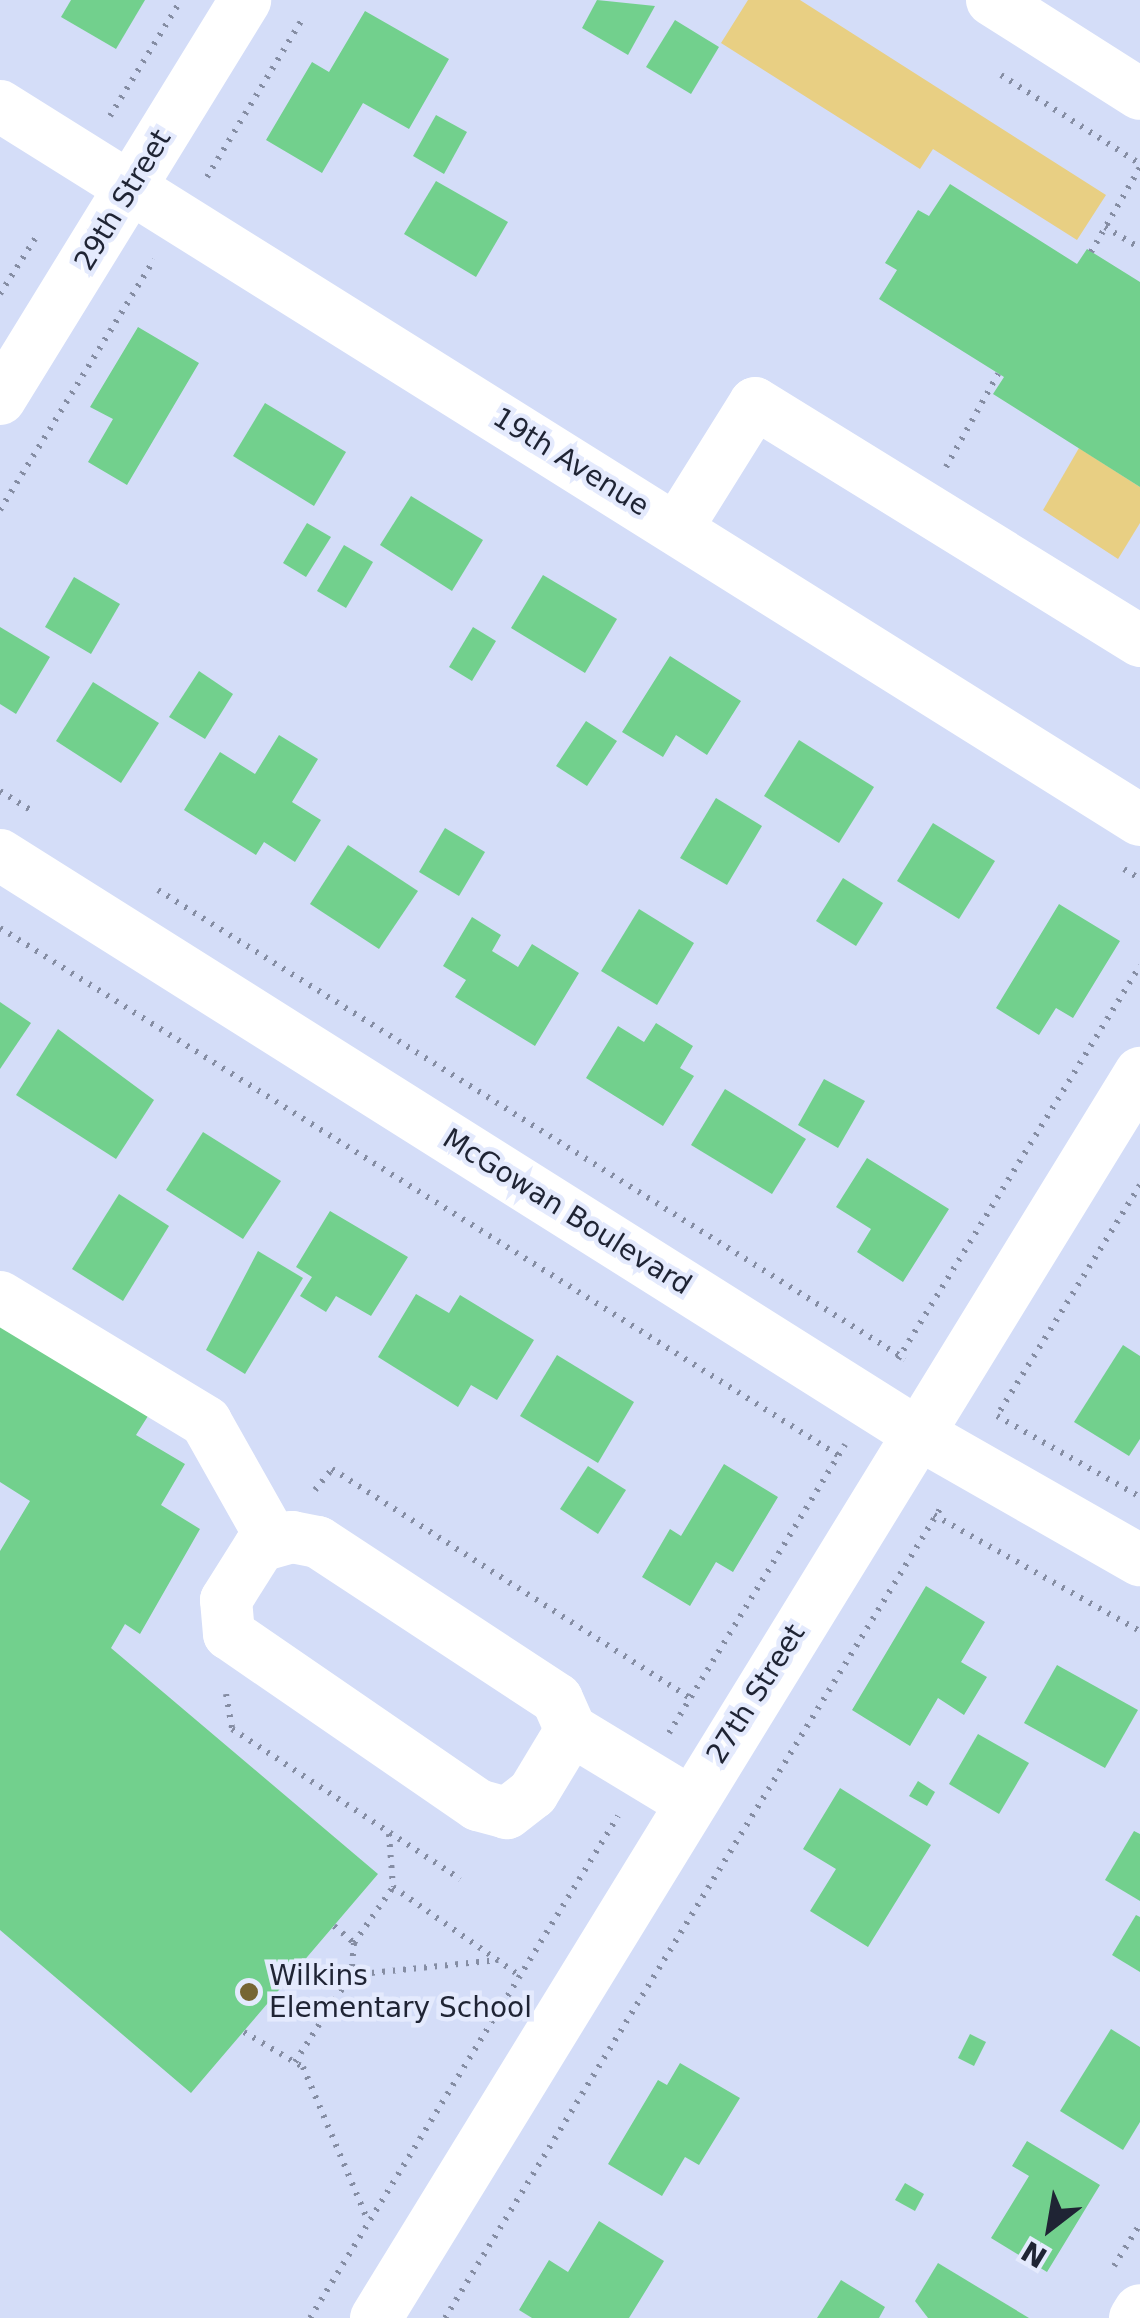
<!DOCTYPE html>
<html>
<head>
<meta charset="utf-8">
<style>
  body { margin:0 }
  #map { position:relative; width:1140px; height:2318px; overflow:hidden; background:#d4ddf8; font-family:"DejaVu Sans",sans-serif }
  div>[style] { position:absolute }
  .green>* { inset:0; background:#e8cf83 }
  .building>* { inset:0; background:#72d08d }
  .path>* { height:6px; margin-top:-3px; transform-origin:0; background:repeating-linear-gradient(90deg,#858da3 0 2.5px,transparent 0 10.5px) }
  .minor>* { height:52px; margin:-26px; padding:0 26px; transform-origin:26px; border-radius:26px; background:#fff }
  .dots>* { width:28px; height:28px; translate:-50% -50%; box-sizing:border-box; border:5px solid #e4eafd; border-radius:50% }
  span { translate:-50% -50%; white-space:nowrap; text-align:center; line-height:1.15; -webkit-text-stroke:9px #e4eafd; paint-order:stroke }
  .street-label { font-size:28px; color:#1f2434 }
  .poi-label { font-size:28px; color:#1f2434 }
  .left { translate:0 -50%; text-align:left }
  .north { position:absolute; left:1000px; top:2178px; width:100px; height:100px; -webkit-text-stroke:8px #e4eafd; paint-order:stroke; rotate:211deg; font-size:28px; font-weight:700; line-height:40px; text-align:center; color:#1f2434 }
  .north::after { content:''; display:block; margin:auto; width:35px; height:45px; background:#1f2434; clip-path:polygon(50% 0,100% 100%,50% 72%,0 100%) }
</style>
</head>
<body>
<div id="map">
  <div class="green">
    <i style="clip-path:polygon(748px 0,800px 0,1106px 195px,1077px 240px,933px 149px,920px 169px,721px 43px)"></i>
    <i style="clip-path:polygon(1079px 448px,1140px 487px,1140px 523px,1118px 559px,1043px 510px)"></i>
  </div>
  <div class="building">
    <i style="clip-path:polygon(71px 0,145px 0,116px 49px,61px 17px)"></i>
    <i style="clip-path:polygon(597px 0,655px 6px,628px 55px,582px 28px)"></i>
    <i style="clip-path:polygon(365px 11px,449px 59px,409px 129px,363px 103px,322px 173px,266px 140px,312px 62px,329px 72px)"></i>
    <i style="clip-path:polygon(675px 20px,719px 47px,691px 94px,646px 67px)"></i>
    <i style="clip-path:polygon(436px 115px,467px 132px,444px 174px,413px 156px)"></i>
    <i style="clip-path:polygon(436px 181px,508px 222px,476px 277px,404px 234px)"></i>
    <i style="clip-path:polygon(950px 184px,1077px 264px,1087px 249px,1140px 282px,1140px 487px,993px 394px,1004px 377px,879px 299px,897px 270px,885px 263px,918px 210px,929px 216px)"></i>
    <i style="clip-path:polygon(138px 327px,199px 363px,127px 485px,88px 462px,113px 419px,90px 407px)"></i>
    <i style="clip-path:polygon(265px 403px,346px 452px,314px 506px,233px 456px)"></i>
    <i style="clip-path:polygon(411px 496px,483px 540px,452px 591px,380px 545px)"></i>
    <i style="clip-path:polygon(307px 523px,331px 537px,306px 577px,283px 563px)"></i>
    <i style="clip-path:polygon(344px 545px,373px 562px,346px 608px,317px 591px)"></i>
    <i style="clip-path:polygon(543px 575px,617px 619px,585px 673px,511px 628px)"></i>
    <i style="clip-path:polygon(74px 577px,120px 604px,91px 654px,45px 627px)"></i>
    <i style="clip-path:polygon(0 627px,50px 657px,16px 714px,0 704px)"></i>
    <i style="clip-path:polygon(473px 627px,496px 641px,472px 681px,449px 667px)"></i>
    <i style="clip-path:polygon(670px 656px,741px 701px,707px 755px,676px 735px,663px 757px,622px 732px)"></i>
    <i style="clip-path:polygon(199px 671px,233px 694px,205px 739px,169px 717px)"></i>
    <i style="clip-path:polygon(93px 682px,159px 723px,121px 783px,56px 741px)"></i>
    <i style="clip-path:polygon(586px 721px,617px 741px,587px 786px,556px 766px)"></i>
    <i style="clip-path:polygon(279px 735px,318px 759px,292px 802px,321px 820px,295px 862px,264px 842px,256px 855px,184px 810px,220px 752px,255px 774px)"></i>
    <i style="clip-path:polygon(799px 740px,874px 787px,839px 843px,764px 796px)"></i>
    <i style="clip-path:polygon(716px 798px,762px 826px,727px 885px,680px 858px)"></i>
    <i style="clip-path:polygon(933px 823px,995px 861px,959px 919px,897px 881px)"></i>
    <i style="clip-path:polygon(445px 828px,485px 852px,459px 896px,419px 872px)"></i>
    <i style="clip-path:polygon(348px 845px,418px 891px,379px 949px,310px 904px)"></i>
    <i style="clip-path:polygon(843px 878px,883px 903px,856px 946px,816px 921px)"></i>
    <i style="clip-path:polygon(1059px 904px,1120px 941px,1073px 1018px,1056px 1008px,1039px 1035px,996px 1008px)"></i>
    <i style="clip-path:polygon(639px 909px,694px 943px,657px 1005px,601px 971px)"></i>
    <i style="clip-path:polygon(472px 917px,501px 935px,492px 951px,518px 967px,532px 944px,579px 973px,535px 1046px,455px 997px,466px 980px,443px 966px)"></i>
    <i style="clip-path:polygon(0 1002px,31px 1023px,0 1069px)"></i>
    <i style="clip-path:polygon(656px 1023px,693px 1046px,680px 1068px,694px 1076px,663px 1126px,586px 1078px,618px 1026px,644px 1042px)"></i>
    <i style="clip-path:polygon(58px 1029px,154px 1100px,116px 1159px,16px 1095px)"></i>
    <i style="clip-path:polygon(824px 1079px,865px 1101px,838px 1148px,798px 1125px)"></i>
    <i style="clip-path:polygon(725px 1089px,806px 1139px,772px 1194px,691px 1145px)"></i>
    <i style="clip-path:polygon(203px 1132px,281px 1181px,243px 1239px,166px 1190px)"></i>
    <i style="clip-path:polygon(867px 1158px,949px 1209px,903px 1282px,857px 1252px,871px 1229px,836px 1207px)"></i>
    <i style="clip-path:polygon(119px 1194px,169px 1226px,123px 1301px,72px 1269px)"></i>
    <i style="clip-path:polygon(330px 1211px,408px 1257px,371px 1316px,336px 1296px,326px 1312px,300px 1296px,312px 1277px,296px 1267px)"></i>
    <i style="clip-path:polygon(258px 1251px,303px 1278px,245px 1374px,206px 1350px)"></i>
    <i style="clip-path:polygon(416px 1294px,449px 1313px,460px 1295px,534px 1340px,497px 1400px,471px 1385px,458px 1407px,378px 1357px)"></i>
    <i style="clip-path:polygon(0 1326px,148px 1416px,136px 1435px,185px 1464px,161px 1505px,200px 1529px,140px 1634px,125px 1624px,111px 1648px,378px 1874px,191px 2093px,0 1930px,0 1551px,30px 1501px,0 1482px)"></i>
    <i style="clip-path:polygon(1123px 1345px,1140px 1356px,1140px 1439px,1129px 1456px,1074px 1422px)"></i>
    <i style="clip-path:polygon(557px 1355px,634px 1402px,598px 1463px,520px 1416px)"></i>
    <i style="clip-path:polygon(724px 1464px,778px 1497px,733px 1572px,716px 1562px,690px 1606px,642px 1577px,670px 1529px,681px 1536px)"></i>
    <i style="clip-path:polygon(588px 1466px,626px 1490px,598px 1534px,560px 1509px)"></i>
    <i style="clip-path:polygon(926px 1586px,985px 1622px,961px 1662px,987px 1677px,964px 1715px,938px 1698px,910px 1746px,852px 1710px)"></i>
    <i style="clip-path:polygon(1057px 1665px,1138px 1710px,1105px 1768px,1024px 1723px)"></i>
    <i style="clip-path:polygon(978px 1734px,1029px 1763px,999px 1814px,949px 1784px)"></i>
    <i style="clip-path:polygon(918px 1781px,935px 1792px,927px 1806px,909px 1796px)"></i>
    <i style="clip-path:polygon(840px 1788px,931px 1845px,868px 1947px,810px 1911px,836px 1869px,803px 1849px)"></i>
    <i style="clip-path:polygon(1134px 1831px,1140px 1834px,1140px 1901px,1105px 1880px)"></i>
    <i style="clip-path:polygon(1136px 1915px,1140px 1917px,1140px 1972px,1112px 1955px)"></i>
    <i style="clip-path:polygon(1111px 2029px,1140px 2047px,1140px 2122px,1123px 2150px,1060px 2111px)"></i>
    <i style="clip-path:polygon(970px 2034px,986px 2042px,974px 2066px,958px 2058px)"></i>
    <i style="clip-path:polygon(680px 2063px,740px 2098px,699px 2165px,685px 2157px,662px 2196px,608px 2164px,658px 2080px,667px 2085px)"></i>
    <i style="clip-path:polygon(1027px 2141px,1100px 2185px,1047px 2272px,991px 2238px,1029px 2176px,1012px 2166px)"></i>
    <i style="clip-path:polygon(905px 2183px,924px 2194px,915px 2211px,895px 2200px)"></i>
    <i style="clip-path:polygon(599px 2221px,664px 2261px,629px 2318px,532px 2318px,519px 2310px,549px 2260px,568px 2272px)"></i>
    <i style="clip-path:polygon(938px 2263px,1029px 2318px,928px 2318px,915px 2301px)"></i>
    <i style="clip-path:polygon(841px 2280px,885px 2307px,879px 2318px,817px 2318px)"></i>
  </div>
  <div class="path">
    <i style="left:1001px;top:75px;width:165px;rotate:32.6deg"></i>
    <i style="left:110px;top:116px;width:136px;rotate:-58.5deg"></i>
    <i style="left:207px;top:177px;width:188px;rotate:-58.9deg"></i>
    <i style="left:1105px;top:227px;width:41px;rotate:31deg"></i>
    <i style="left:1091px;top:252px;width:98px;rotate:-60deg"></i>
    <i style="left:0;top:294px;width:71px;rotate:-57.7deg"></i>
    <i style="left:946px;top:467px;width:107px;rotate:-60.8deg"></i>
    <i style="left:0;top:510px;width:294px;rotate:-58.4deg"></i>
    <i style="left:0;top:791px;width:39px;rotate:32deg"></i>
    <i style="left:1124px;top:869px;width:19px;rotate:32deg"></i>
    <i style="left:158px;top:890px;width:882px;rotate:32.12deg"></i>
    <i style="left:0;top:928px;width:994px;rotate:32.17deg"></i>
    <i style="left:1140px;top:1185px;width:272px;rotate:121.8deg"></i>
    <i style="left:997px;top:1416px;width:164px;rotate:29.5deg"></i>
    <i style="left:898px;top:1359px;width:462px;rotate:-58.4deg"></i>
    <i style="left:315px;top:1490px;width:27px;rotate:-51deg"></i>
    <i style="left:332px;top:1469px;width:425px;rotate:32.6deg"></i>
    <i style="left:934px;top:1515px;width:236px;rotate:29.4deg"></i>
    <i style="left:226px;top:1694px;width:36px;rotate:80deg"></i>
    <i style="left:232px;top:1729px;width:273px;rotate:33.3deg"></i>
    <i style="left:669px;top:1733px;width:338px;rotate:-58.6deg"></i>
    <i style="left:389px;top:1834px;width:53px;rotate:85.7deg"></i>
    <i style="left:393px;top:1887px;width:155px;rotate:35deg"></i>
    <i style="left:334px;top:1926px;width:26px;rotate:40deg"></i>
    <i style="left:354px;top:1943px;width:32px;rotate:95deg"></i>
    <i style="left:354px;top:1943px;width:68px;rotate:-55.1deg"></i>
    <i style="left:244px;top:2032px;width:69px;rotate:30.7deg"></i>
    <i style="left:303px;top:2067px;width:167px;rotate:67.1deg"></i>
    <i style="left:295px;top:2062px;width:103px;rotate:-57.2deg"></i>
    <i style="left:351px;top:1975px;width:148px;rotate:-5.8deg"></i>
    <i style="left:1114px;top:2266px;width:49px;rotate:-58.2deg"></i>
    <i style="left:310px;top:2318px;width:589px;rotate:-58.47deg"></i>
    <i style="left:445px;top:2318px;width:954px;rotate:-58.54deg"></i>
  </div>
  <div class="minor">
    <i style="left:992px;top:0;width:175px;rotate:32.4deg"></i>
    <i style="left:0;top:106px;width:1345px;rotate:32.06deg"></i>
    <i style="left:0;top:399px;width:468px;rotate:-58.4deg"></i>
    <i style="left:677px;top:528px;width:147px;rotate:-58deg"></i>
    <i style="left:755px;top:403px;width:453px;rotate:31.7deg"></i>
    <i style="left:0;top:855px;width:1084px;rotate:32.22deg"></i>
    <i style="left:917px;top:1433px;width:257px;rotate:29.7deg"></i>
    <i style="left:0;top:1297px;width:241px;rotate:31.2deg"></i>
    <i style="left:206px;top:1422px;width:134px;rotate:60.6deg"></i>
    <i style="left:571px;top:1730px;width:74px;rotate:121.1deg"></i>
    <i style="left:533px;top:1793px;width:33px;rotate:142deg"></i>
    <i style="left:507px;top:1813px;width:30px;rotate:-165deg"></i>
    <i style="left:478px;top:1805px;width:302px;rotate:-145.5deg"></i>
    <i style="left:229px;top:1634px;width:34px;rotate:-95deg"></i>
    <i style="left:226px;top:1600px;width:64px;rotate:-57.8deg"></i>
    <i style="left:260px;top:1546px;width:33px;rotate:-16deg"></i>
    <i style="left:292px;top:1537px;width:26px;rotate:11deg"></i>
    <i style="left:318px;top:1542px;width:286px;rotate:33.3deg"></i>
    <i style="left:557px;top:1699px;width:34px;rotate:66deg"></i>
    <i style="left:571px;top:1730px;width:139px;rotate:31.2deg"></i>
    <i style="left:376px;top:2318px;width:1461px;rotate:-58.46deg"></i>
    <i style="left:1135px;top:2318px;width:9px;rotate:-58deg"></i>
  </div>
  <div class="dots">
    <i style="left:249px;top:1992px;background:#766533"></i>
  </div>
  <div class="street-label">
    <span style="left:123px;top:200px;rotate:-59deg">29th Street</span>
    <span style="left:571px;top:462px;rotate:32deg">19th Avenue</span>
    <span style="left:567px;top:1212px;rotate:32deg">McGowan Boulevard</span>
    <span style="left:756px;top:1694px;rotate:-58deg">27th Street</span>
  </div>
  <div class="poi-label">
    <span class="left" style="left:269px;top:1992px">Wilkins<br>Elementary School</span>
  </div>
  <div class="north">N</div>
</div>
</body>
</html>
